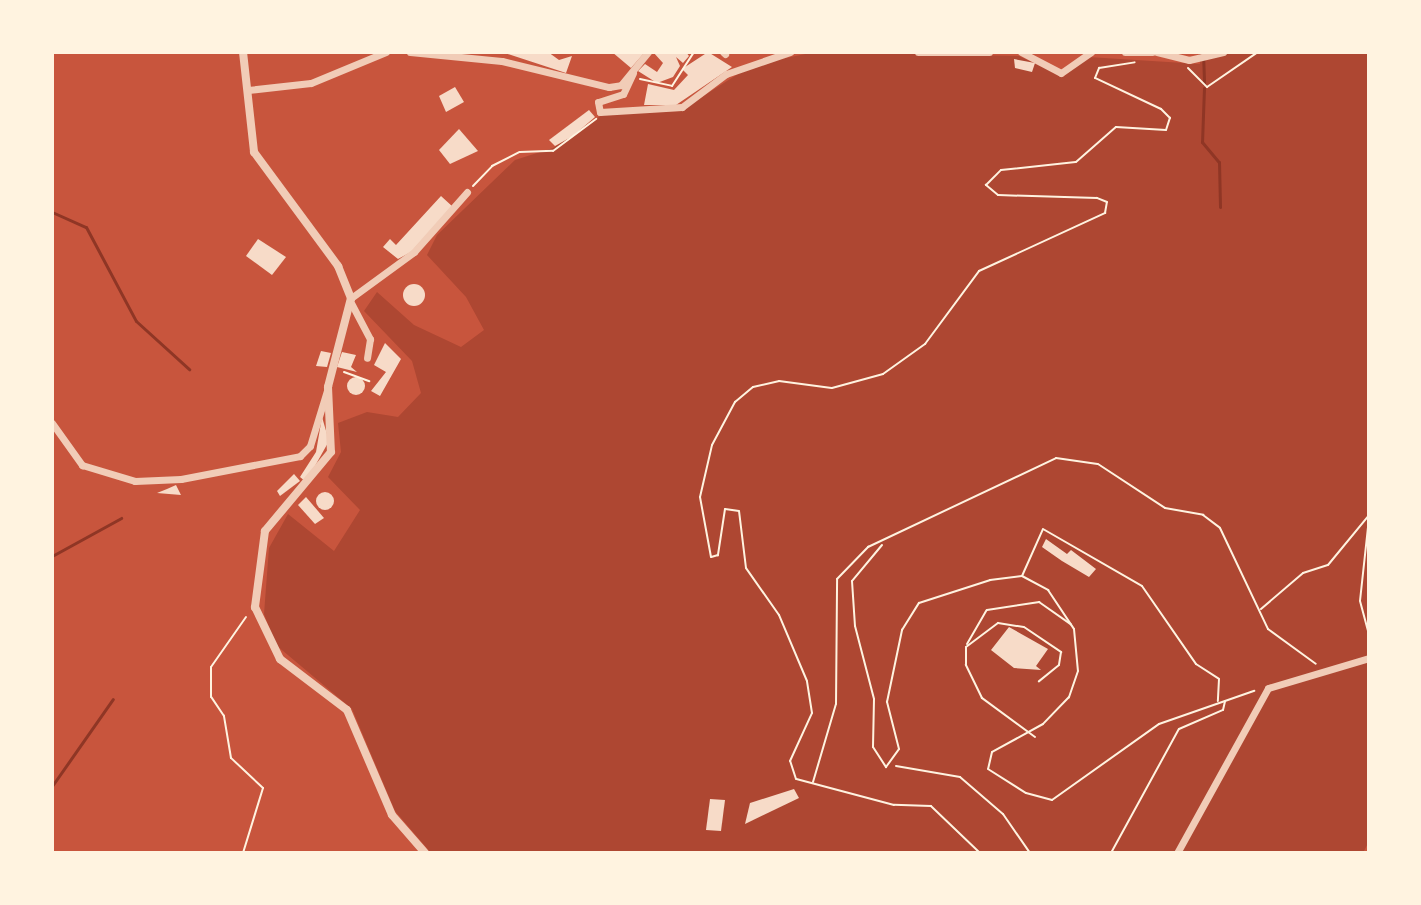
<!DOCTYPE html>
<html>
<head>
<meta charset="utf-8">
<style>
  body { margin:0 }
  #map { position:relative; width:1421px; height:905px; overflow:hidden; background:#c8553d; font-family:Arial,sans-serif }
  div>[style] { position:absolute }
  .green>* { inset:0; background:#ae4732 }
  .stream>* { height:3px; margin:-1.5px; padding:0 1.5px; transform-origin:1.5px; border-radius:1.5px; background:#8f3625 }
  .building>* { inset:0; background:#f7dbc8 }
  .round { border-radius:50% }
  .path>* { height:2px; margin:-1px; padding:0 1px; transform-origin:1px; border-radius:1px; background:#fff3e0 }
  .minor>* { height:7px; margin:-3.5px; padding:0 3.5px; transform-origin:3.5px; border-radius:3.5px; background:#f1ccb7 }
  .tertiary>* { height:8px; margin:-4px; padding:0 4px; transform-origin:4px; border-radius:4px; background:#f1ccb7 }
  span { translate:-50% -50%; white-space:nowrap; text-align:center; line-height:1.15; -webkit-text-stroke:7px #fff3e0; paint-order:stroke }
  .frame { position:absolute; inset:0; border:54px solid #fff3e0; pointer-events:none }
</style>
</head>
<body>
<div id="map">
  <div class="green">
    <i style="clip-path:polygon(815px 52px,1019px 56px,1063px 77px,1088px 57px,1200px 64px,1199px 52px,1369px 52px,1369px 841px,1363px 853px,431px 853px,395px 811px,352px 709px,276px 645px,264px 614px,269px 548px,288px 514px,334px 551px,360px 510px,328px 477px,341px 452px,338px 423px,367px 412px,398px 417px,421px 393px,412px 361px,364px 311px,377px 292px,414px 325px,461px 347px,484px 330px,466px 297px,427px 255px,437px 235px,515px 160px,553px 148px,602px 115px,680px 111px,752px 65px)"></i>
  </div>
  <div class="stream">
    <i style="left:1203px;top:52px;width:32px;rotate:88deg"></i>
    <i style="left:1204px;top:88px;width:54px;rotate:92.1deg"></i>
    <i style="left:1202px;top:142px;width:26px;rotate:50deg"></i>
    <i style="left:1219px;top:162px;width:45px;rotate:88.7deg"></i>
    <i style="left:52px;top:212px;width:37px;rotate:24deg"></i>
    <i style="left:86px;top:227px;width:106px;rotate:62deg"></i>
    <i style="left:136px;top:321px;width:72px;rotate:42.2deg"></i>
    <i style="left:52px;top:556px;width:79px;rotate:-28.8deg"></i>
    <i style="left:52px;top:786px;width:106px;rotate:-55deg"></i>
  </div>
  <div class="building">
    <i style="clip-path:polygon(502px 52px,548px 52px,559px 60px,572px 56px,566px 73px)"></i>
    <i style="clip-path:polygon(612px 52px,645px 52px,631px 68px)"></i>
    <i style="clip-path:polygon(653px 52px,686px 52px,689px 56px,683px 63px,676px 57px,680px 66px,673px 77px,657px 83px,638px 71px,645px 64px,657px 72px,663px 63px)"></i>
    <i style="clip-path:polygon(708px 52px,732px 67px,676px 105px,644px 105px,648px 84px,674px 90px,688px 75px,682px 69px)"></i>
    <i style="clip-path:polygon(1014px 59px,1035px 63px,1032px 72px,1015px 68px)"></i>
    <i style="clip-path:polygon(455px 87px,464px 102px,446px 112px,439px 96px)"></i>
    <i style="clip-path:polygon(589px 110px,595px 117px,573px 136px,555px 146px,549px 140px)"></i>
    <i style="clip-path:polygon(459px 129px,478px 151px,450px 164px,439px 150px)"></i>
    <i style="clip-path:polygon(441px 196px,453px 207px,411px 252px,398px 259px,383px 247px,390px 239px,396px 245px)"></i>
    <i style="clip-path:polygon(258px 239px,286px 257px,272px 275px,246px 256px)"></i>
    <i class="round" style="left:403px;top:284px;width:22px;height:22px"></i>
    <i style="clip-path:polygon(385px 343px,401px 359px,380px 396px,371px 391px,386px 372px,374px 365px)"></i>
    <i style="clip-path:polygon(321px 351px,331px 353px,327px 367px,316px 366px)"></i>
    <i style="clip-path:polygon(342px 352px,356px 355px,351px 367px,357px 372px,337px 367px)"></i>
    <i class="round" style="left:347px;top:377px;width:18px;height:18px"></i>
    <i style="clip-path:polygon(322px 417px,329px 441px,306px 482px,300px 477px,316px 452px)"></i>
    <i style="clip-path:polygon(294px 474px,300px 481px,280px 496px,277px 491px)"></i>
    <i style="clip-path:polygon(176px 485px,181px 495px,157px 493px,167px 489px)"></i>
    <i class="round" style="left:316px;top:492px;width:18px;height:18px"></i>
    <i style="clip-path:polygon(306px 497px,324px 518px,315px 524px,298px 505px)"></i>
    <i style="clip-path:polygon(1046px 539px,1067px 554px,1071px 550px,1096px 569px,1089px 577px,1062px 561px,1042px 547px)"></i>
    <i style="clip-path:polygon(1009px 627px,1048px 649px,1036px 666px,1041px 670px,1014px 668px,991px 650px)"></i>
    <i style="clip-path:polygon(794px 789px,799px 798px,745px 824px,750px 803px)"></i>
    <i style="clip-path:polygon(710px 799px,725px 800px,721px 831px,706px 830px)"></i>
  </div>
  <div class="path">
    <i style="left:1188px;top:68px;width:27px;rotate:45deg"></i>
    <i style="left:1207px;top:87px;width:62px;rotate:-34.5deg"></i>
    <i style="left:640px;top:79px;width:33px;rotate:12deg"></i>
    <i style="left:672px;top:86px;width:40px;rotate:-57.1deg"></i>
    <i style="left:473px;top:186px;width:28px;rotate:-46deg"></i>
    <i style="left:492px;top:166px;width:31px;rotate:-27deg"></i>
    <i style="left:520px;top:152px;width:33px;rotate:-2deg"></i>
    <i style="left:553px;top:151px;width:54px;rotate:-36.7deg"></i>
    <i style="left:344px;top:372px;width:27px;rotate:20deg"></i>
    <i style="left:1369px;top:518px;width:83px;rotate:96.2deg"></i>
    <i style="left:1360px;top:601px;width:35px;rotate:75deg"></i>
    <i style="left:882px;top:545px;width:47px;rotate:129.8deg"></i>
    <i style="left:852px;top:581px;width:45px;rotate:86.2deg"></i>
    <i style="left:855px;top:626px;width:75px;rotate:75.4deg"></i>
    <i style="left:874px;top:699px;width:48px;rotate:91.2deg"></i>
    <i style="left:873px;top:747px;width:24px;rotate:57deg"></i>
    <i style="left:886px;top:767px;width:22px;rotate:-54deg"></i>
    <i style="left:899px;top:749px;width:49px;rotate:-104.3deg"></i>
    <i style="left:887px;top:702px;width:74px;rotate:-78.2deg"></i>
    <i style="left:902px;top:630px;width:32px;rotate:-58deg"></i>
    <i style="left:919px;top:603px;width:75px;rotate:-17.9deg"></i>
    <i style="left:990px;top:580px;width:32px;rotate:-7deg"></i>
    <i style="left:1022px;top:576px;width:30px;rotate:28deg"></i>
    <i style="left:1048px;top:590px;width:47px;rotate:56.3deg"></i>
    <i style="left:1074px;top:629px;width:42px;rotate:84.6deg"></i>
    <i style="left:1078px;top:671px;width:28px;rotate:109deg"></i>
    <i style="left:1069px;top:697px;width:37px;rotate:134deg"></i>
    <i style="left:1043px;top:724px;width:58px;rotate:151.2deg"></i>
    <i style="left:992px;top:752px;width:17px;rotate:103deg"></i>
    <i style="left:988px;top:769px;width:45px;rotate:32.3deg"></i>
    <i style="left:1026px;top:793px;width:27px;rotate:15deg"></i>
    <i style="left:1052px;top:800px;width:131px;rotate:-35.4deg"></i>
    <i style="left:1159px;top:724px;width:101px;rotate:-19.2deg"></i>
    <i style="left:1022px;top:576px;width:51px;rotate:-65.9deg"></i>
    <i style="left:1043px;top:529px;width:114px;rotate:29.9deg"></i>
    <i style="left:1142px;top:586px;width:95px;rotate:55.3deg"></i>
    <i style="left:1196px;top:664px;width:27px;rotate:33deg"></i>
    <i style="left:1219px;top:679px;width:22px;rotate:93deg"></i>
    <i style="left:1261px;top:609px;width:55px;rotate:-40.6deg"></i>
    <i style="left:1303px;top:573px;width:26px;rotate:-18deg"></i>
    <i style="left:1328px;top:565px;width:65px;rotate:-50.6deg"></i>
    <i style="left:967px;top:644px;width:39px;rotate:-60deg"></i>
    <i style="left:987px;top:610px;width:53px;rotate:-8.7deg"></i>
    <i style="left:1039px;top:602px;width:39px;rotate:35deg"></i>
    <i style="left:1035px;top:737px;width:66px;rotate:-143.7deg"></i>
    <i style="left:982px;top:698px;width:37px;rotate:-116deg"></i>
    <i style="left:966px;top:665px;width:18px;rotate:-90deg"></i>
    <i style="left:966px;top:647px;width:40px;rotate:-37deg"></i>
    <i style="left:998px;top:623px;width:26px;rotate:9deg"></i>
    <i style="left:1024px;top:627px;width:45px;rotate:34deg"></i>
    <i style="left:1061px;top:652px;width:13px;rotate:99deg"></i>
    <i style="left:1059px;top:665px;width:26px;rotate:141deg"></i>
    <i style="left:896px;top:766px;width:65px;rotate:9.8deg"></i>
    <i style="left:960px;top:777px;width:57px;rotate:40.7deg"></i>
    <i style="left:1003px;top:814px;width:47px;rotate:55.3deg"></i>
    <i style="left:813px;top:782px;width:81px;rotate:-73.6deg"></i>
    <i style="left:836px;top:704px;width:125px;rotate:-89.5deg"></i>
    <i style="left:837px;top:579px;width:45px;rotate:-45.9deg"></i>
    <i style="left:868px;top:547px;width:208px;rotate:-25.3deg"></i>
    <i style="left:1056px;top:458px;width:42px;rotate:8.1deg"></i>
    <i style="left:1098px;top:464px;width:80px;rotate:33.3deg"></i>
    <i style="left:1165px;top:508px;width:39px;rotate:10deg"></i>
    <i style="left:1203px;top:515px;width:21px;rotate:37deg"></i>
    <i style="left:1220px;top:528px;width:112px;rotate:64.6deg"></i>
    <i style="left:1268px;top:629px;width:59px;rotate:36.1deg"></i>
    <i style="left:243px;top:853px;width:68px;rotate:-72.9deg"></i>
    <i style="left:263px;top:788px;width:44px;rotate:-136.8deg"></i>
    <i style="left:231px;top:758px;width:43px;rotate:-99.5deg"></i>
    <i style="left:224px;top:716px;width:23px;rotate:-124deg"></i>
    <i style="left:211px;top:697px;width:30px;rotate:-90deg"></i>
    <i style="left:211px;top:667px;width:61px;rotate:-55deg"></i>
    <i style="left:980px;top:853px;width:68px;rotate:-136.2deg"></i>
    <i style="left:931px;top:806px;width:37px;rotate:-178deg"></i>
    <i style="left:894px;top:805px;width:101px;rotate:-165.1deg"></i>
    <i style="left:796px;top:779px;width:19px;rotate:-108deg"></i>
    <i style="left:790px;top:761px;width:53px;rotate:-65.4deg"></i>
    <i style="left:812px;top:713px;width:32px;rotate:-99deg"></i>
    <i style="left:807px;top:681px;width:72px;rotate:-113deg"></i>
    <i style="left:779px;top:615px;width:57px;rotate:-125.1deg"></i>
    <i style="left:746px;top:568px;width:57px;rotate:-97deg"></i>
    <i style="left:739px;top:511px;width:14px;rotate:-172deg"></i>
    <i style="left:725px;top:509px;width:47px;rotate:98.7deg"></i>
    <i style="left:718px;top:555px;width:7px;rotate:164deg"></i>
    <i style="left:711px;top:557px;width:61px;rotate:-100.4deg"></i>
    <i style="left:700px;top:497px;width:53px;rotate:-77deg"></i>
    <i style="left:712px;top:445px;width:49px;rotate:-61.9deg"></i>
    <i style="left:735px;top:402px;width:23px;rotate:-40deg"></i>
    <i style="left:753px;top:387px;width:27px;rotate:-13deg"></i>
    <i style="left:779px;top:381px;width:53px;rotate:7.5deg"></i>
    <i style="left:832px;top:388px;width:53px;rotate:-15.4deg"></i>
    <i style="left:883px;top:374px;width:52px;rotate:-35.5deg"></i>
    <i style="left:925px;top:344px;width:91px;rotate:-53.5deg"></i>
    <i style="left:979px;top:271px;width:139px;rotate:-24.7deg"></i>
    <i style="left:1105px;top:213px;width:11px;rotate:-80deg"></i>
    <i style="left:1107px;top:202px;width:11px;rotate:-158deg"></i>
    <i style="left:1097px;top:198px;width:99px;rotate:-178.3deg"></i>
    <i style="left:998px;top:195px;width:16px;rotate:-140deg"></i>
    <i style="left:986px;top:185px;width:21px;rotate:-45deg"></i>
    <i style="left:1001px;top:170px;width:75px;rotate:-6.1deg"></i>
    <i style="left:1076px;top:162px;width:53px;rotate:-41.2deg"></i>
    <i style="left:1116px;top:127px;width:50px;rotate:3.4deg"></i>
    <i style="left:1166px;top:130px;width:13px;rotate:-72deg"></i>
    <i style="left:1170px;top:118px;width:13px;rotate:-135deg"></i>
    <i style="left:1161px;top:109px;width:73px;rotate:-154.8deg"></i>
    <i style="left:1095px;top:78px;width:11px;rotate:-68deg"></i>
    <i style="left:1099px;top:68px;width:36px;rotate:-9deg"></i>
    <i style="left:1111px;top:853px;width:141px;rotate:-61.3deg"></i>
    <i style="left:1179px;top:729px;width:48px;rotate:-23.4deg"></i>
    <i style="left:1223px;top:710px;width:9px;rotate:-77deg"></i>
  </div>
  <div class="minor">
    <i style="left:410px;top:52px;width:92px;rotate:5.6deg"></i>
    <i style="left:502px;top:61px;width:110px;rotate:13.7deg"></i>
    <i style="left:609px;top:87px;width:12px;rotate:-9deg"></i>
    <i style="left:621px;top:85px;width:43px;rotate:-50.7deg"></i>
    <i style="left:723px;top:52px;width:3px;rotate:45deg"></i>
    <i style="left:918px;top:52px;width:71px"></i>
    <i style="left:1021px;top:52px;width:45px;rotate:27.7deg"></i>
    <i style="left:1061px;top:73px;width:37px;rotate:-35deg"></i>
    <i style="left:1125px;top:52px;width:27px"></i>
    <i style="left:1157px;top:52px;width:33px;rotate:14deg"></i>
    <i style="left:1189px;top:60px;width:35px;rotate:-13deg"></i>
    <i style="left:633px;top:73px;width:23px;rotate:115deg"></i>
    <i style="left:623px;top:94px;width:26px;rotate:162deg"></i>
    <i style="left:598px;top:102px;width:10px;rotate:79deg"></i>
    <i style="left:600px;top:112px;width:82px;rotate:-3.5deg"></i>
    <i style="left:682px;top:107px;width:55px;rotate:-36.9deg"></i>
    <i style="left:726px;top:74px;width:68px;rotate:-19deg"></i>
    <i style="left:248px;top:90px;width:63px;rotate:-6.3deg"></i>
    <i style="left:311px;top:83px;width:81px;rotate:-22.5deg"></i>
    <i style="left:351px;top:298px;width:78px;rotate:-36.1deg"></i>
    <i style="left:414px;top:252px;width:80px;rotate:-48.5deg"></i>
    <i style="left:350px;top:301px;width:43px;rotate:62.2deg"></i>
    <i style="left:370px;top:339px;width:19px;rotate:99deg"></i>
    <i style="left:52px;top:423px;width:52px;rotate:54.5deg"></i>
    <i style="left:82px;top:465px;width:55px;rotate:16.8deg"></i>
    <i style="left:135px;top:481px;width:46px;rotate:-2.5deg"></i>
    <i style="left:181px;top:479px;width:121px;rotate:-10.9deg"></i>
    <i style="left:300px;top:456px;width:14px;rotate:-45deg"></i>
    <i style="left:310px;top:446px;width:62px;rotate:-73deg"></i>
    <i style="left:1177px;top:853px;width:188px;rotate:-61.1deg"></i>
    <i style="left:1268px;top:688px;width:105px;rotate:-16.5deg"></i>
  </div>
  <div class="tertiary">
    <i style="left:243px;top:52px;width:101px;rotate:83.7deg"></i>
    <i style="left:254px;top:152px;width:142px;rotate:53.6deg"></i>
    <i style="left:338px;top:266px;width:35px;rotate:68deg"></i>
    <i style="left:351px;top:298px;width:92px;rotate:104.5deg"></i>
    <i style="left:328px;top:387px;width:65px;rotate:87.4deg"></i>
    <i style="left:331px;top:452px;width:103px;rotate:129.9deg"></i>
    <i style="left:265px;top:531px;width:77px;rotate:97.5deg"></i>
    <i style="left:255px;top:607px;width:58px;rotate:64.3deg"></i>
    <i style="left:280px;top:659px;width:84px;rotate:37.3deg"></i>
    <i style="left:347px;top:710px;width:114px;rotate:66.8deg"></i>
    <i style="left:392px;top:815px;width:50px;rotate:49deg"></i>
  </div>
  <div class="frame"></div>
</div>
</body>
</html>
